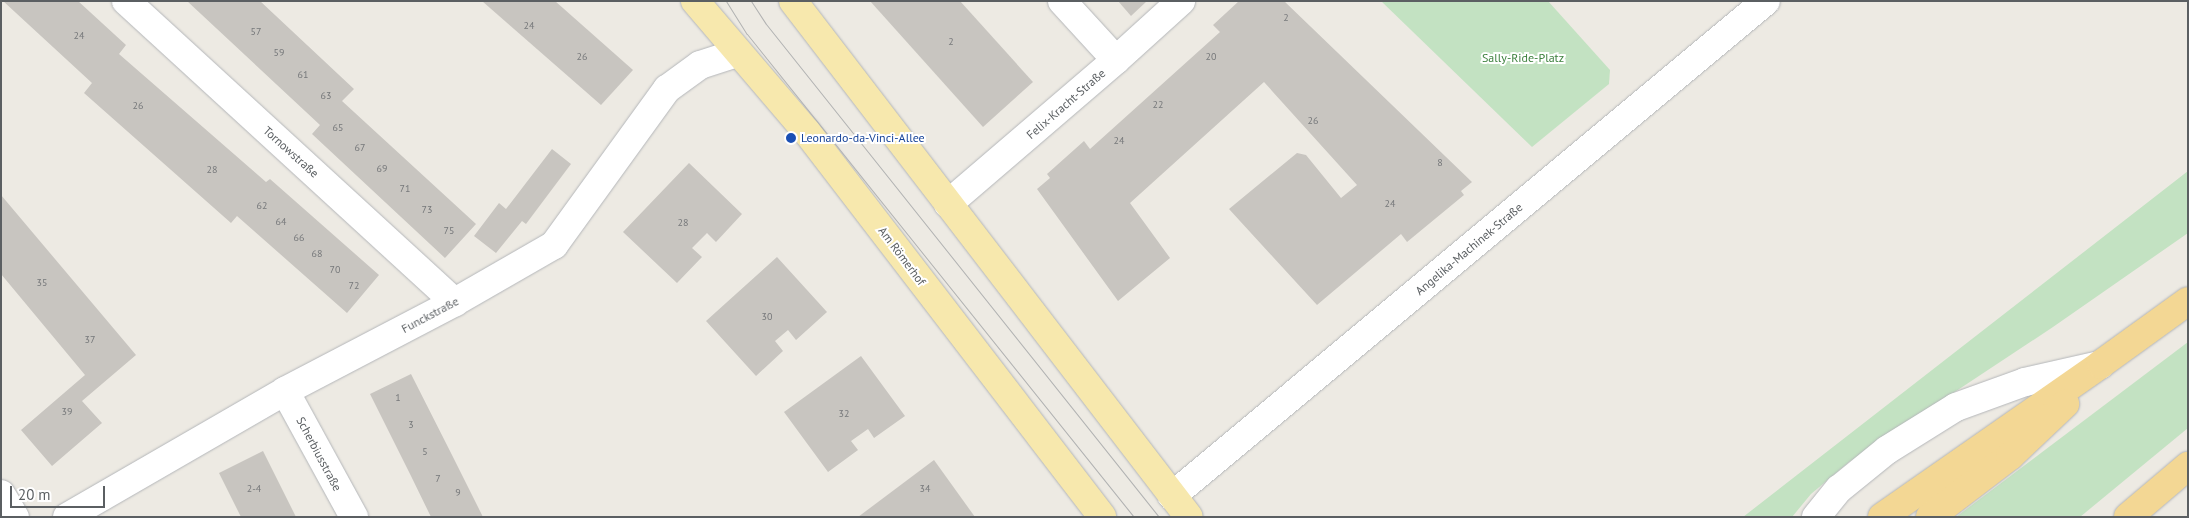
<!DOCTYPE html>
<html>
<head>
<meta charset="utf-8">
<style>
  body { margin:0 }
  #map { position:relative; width:2189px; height:518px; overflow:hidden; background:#edeae3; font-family:"PT Sans",sans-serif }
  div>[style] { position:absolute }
  .green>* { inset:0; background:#c3e2c2 }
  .building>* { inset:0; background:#c8c5c0 }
  .roads { filter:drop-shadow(0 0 1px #b4b6b9) drop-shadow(0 0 1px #b4b6b9) }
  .minor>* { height:28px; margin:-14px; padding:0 14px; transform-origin:14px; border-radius:14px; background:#fff }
  .major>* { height:28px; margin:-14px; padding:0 14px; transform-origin:14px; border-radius:14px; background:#f7e8ad }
  .highway>* { height:28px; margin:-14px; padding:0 14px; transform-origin:14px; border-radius:14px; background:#f3d794 }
  .tram>* { height:1px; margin:-0.5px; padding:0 0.5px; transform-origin:0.5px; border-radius:0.5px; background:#b1b2b2 }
  .dots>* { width:14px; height:14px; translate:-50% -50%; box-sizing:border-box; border:2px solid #fff; border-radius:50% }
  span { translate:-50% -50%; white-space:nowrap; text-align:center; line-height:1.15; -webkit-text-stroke:4px #fff; paint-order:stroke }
  .number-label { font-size:10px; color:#76787a }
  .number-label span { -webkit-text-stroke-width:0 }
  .park-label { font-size:12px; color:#3c803d }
  .street-label { font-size:12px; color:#5b5f62 }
  .transit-label { font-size:12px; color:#164399 }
  .left { translate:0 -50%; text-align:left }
  .frame { position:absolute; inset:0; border:2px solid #5b5f62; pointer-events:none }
  .scale { position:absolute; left:10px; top:486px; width:95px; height:22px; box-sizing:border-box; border:2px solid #5b5f62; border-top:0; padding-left:6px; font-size:15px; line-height:18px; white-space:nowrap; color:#5b5f62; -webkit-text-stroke:4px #fff; paint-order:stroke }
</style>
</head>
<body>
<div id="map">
  <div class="green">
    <i style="clip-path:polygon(1381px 1px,1548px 1px,1610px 70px,1609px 84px,1532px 147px)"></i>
    <i style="clip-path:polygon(2188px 171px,2188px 233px,2053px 327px,1849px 462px,1811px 494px,1792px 517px,1743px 517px)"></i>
    <i style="clip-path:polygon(2188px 342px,2188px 428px,2080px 517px,1956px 517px)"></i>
  </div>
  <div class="building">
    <i style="clip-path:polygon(3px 1px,78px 1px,126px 45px,119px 54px,266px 182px,270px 179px,379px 275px,347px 313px,237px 216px,231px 223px,84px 93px,92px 83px)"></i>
    <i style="clip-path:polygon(187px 1px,260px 1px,354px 89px,342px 101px,476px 224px,445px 258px,312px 134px,320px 125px)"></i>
    <i style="clip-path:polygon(482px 1px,555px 1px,633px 70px,601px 105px)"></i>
    <i style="clip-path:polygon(870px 1px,960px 1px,1033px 82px,983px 127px)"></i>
    <i style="clip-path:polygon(1118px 1px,1147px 1px,1131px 16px)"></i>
    <i style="clip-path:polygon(1239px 1px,1284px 1px,1472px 182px,1461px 191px,1464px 195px,1407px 242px,1401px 234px,1317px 305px,1229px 209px,1297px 153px,1306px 155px,1341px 198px,1357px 185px,1264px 82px,1130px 203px,1170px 258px,1118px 301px,1037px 189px,1050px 178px,1047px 174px,1084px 141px,1090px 149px,1220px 32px,1213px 25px)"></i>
    <i style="clip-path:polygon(552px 149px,571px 164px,526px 224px,522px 221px,496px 253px,474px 236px,499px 203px,506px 209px)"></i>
    <i style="clip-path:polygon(689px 163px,742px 214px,716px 242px,707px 233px,692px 248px,702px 257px,677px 283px,623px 232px)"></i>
    <i style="clip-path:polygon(1px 195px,136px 355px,82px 401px,102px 423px,52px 466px,21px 430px,85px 375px,1px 274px)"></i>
    <i style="clip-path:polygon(777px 257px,827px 312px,796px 340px,788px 330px,775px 341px,783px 351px,756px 376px,706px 321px)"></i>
    <i style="clip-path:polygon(861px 356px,905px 416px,874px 438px,868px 429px,851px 441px,858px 450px,828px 472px,784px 412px)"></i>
    <i style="clip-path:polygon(411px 374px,452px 455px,483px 517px,431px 517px,411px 476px,370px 394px)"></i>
    <i style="clip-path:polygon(263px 451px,296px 517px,241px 517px,219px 473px)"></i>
    <i style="clip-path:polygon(934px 460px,975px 517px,858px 517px)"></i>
  </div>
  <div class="roads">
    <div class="minor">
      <i style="left:126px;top:1px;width:446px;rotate:42.5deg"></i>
      <i style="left:1062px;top:1px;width:80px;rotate:47.5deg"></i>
      <i style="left:948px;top:204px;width:221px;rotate:-40.6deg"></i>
      <i style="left:1116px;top:60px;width:88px;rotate:-42.2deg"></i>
      <i style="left:285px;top:391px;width:144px;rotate:61.3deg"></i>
      <i style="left:1px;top:494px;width:27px;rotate:59deg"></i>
      <i style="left:1172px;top:496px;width:773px;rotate:-39.81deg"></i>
      <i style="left:67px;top:517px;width:252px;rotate:-30deg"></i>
      <i style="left:285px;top:391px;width:192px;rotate:-27.6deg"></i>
      <i style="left:455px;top:302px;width:114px;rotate:-29.9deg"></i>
      <i style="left:554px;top:245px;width:193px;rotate:-54.1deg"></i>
      <i style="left:667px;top:89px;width:41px;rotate:-36deg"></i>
      <i style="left:700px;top:65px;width:39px;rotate:-18deg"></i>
      <i style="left:1816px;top:517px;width:36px;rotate:-51deg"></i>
      <i style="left:1839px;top:489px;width:62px;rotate:-39.1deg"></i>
      <i style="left:1887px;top:450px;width:81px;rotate:-31.9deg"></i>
      <i style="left:1956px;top:407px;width:73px;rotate:-19.9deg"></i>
      <i style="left:2025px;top:382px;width:77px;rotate:-12.8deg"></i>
    </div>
    <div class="major">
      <i style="left:695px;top:1px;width:172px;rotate:49.5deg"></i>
      <i style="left:807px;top:132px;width:485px;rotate:52.5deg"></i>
      <i style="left:793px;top:1px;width:650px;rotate:52.5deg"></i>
    </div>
    <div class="highway">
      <i style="left:1882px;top:517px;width:267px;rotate:-34.9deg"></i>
      <i style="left:2101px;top:364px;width:107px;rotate:-35.9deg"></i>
      <i style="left:1930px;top:517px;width:101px;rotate:-37.3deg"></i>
      <i style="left:2010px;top:456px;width:76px;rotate:-43.4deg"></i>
      <i style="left:2128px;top:517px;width:79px;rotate:-40.4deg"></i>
    </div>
  </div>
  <div class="tram">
    <i style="left:726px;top:1px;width:39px;rotate:58deg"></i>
    <i style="left:747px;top:34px;width:619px;rotate:51.3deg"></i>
    <i style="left:751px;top:1px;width:27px;rotate:57deg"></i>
    <i style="left:766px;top:24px;width:630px;rotate:51.44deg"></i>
  </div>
  <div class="dots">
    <i style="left:791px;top:138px;background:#1a4fb4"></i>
  </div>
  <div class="number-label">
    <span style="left:1286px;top:18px">2</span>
    <span style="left:529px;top:26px">24</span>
    <span style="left:256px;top:32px">57</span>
    <span style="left:79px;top:36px">24</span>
    <span style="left:951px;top:42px">2</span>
    <span style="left:279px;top:53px">59</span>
    <span style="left:582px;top:57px">26</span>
    <span style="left:1211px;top:57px">20</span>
    <span style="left:303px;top:75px">61</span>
    <span style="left:326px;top:96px">63</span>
    <span style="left:1158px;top:105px">22</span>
    <span style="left:138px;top:106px">26</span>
    <span style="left:1313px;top:121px">26</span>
    <span style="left:338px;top:128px">65</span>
    <span style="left:1119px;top:141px">24</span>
    <span style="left:360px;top:148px">67</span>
    <span style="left:1440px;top:163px">8</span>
    <span style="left:382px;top:169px">69</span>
    <span style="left:212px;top:170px">28</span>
    <span style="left:405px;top:189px">71</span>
    <span style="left:1390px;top:204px">24</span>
    <span style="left:262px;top:206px">62</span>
    <span style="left:427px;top:210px">73</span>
    <span style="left:281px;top:222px">64</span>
    <span style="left:683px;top:223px">28</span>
    <span style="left:449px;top:231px">75</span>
    <span style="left:299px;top:238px">66</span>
    <span style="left:317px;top:254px">68</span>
    <span style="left:335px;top:270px">70</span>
    <span style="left:42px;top:283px">35</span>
    <span style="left:354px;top:286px">72</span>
    <span style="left:767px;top:317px">30</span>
    <span style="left:90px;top:340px">37</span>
    <span style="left:398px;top:398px">1</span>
    <span style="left:67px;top:412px">39</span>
    <span style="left:844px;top:414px">32</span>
    <span style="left:411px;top:425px">3</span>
    <span style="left:425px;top:452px">5</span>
    <span style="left:438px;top:479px">7</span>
    <span style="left:254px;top:489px">2-4</span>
    <span style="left:925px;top:489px">34</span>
    <span style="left:458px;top:493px">9</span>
  </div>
  <div class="park-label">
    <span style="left:1523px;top:58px">Sally-Ride-Platz</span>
  </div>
  <div class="street-label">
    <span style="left:1066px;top:104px;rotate:-41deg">Felix-Kracht-Straße</span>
    <span style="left:291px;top:152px;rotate:42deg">Tornowstraße</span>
    <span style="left:1469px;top:249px;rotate:-40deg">Angelika-Machinek-Straße</span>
    <span style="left:902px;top:256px;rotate:53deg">Am Römerhof</span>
    <span style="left:430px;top:315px;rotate:-28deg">Funckstraße</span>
    <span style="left:319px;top:454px;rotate:62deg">Scherbiusstraße</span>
  </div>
  <div class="transit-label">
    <span class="left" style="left:801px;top:138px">Leonardo-da-Vinci-Allee</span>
  </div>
  <div class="frame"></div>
  <div class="scale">20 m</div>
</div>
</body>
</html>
